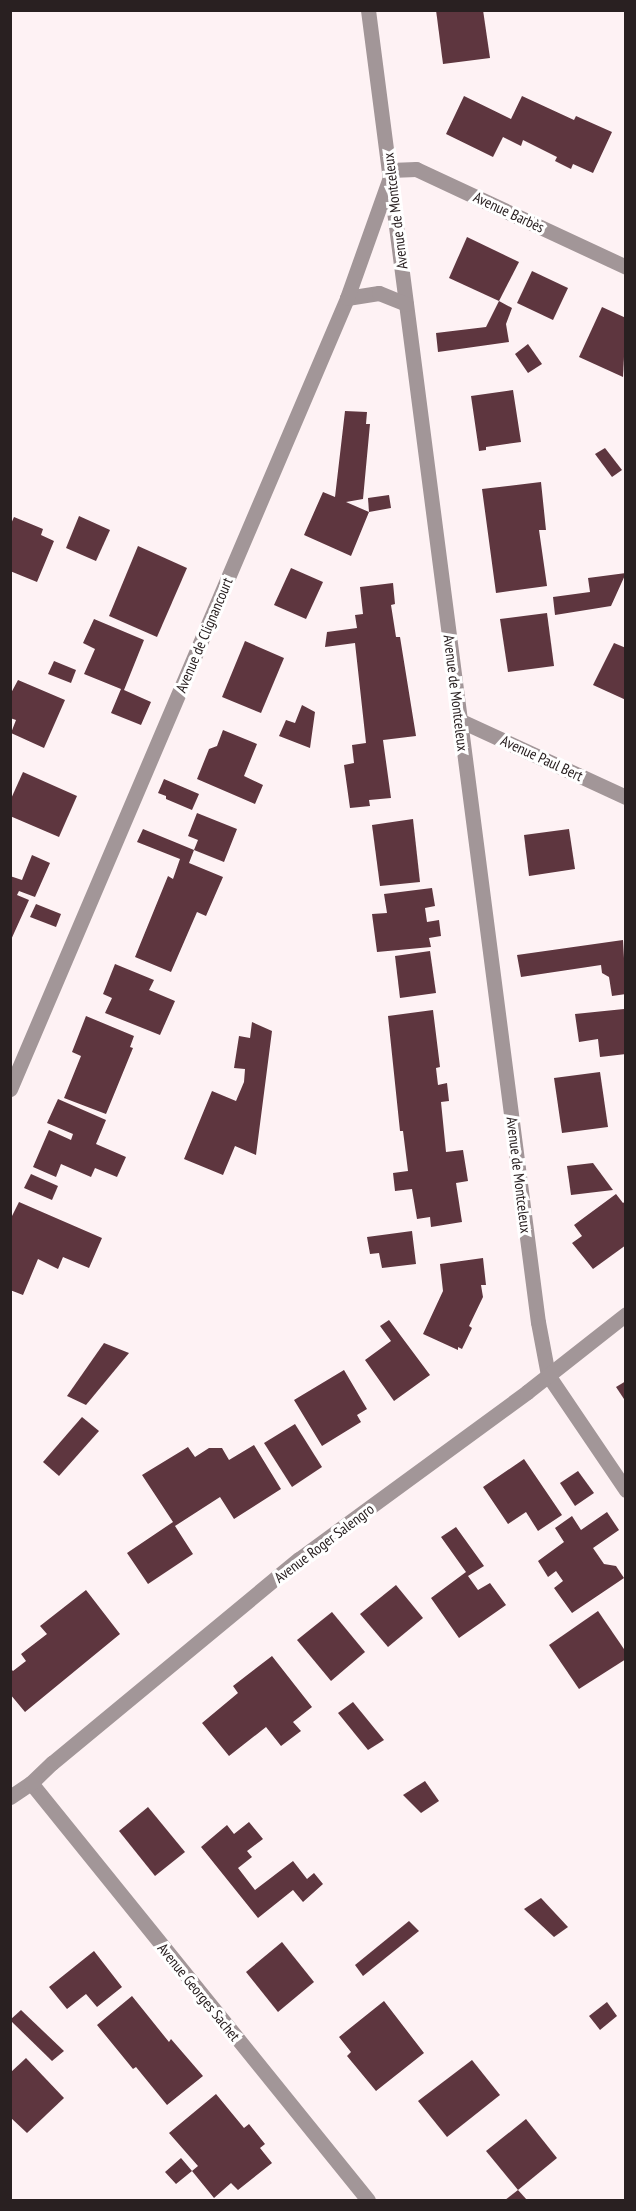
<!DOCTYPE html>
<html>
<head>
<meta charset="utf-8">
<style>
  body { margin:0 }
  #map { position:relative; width:636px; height:2211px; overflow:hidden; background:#fef2f4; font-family:"PT Sans Narrow",sans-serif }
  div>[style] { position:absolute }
  .building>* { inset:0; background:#5e363f }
  .minor>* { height:15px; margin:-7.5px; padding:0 7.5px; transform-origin:7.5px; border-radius:7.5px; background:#a29698 }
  span { translate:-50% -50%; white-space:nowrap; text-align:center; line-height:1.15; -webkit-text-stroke:6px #fff; paint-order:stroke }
  .street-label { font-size:15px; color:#292021 }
  .frame { position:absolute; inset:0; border:12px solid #292021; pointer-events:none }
</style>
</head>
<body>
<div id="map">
  <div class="building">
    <i style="clip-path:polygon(436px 10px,483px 10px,490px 58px,443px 64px)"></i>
    <i style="clip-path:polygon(464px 96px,511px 119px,522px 96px,574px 120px,576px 116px,612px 132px,593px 173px,573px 164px,571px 169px,555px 161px,557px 157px,523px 140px,521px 146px,503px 137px,493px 157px,446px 134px)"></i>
    <i style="clip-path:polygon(467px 237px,519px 262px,499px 301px,449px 278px)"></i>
    <i style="clip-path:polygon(532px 271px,568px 288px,553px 320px,517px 303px)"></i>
    <i style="clip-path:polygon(499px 301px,512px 308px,506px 324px,509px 342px,438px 352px,436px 333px,486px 327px)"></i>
    <i style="clip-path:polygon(602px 307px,626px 318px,623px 377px,579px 357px)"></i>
    <i style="clip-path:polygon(528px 344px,542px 364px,528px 373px,515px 354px)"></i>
    <i style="clip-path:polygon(513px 390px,521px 442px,486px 447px,486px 450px,479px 451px,471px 396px)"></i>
    <i style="clip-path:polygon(345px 411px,367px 412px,366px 424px,370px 424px,363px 499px,346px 502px,369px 512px,351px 556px,304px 535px,323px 492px,335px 497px)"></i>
    <i style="clip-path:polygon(605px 448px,622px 470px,612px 477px,595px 454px)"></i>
    <i style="clip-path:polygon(541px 482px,546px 530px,539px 530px,547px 586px,496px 593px,482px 489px)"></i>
    <i style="clip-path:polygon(389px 495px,391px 508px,369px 512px,368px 498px)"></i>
    <i style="clip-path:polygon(79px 516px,110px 530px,96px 561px,66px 548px)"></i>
    <i style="clip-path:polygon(14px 517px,43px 529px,41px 535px,54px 541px,37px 582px,10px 571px,10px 526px)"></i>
    <i style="clip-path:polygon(138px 546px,187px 568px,157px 637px,109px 616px)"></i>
    <i style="clip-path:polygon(291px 568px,323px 582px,306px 619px,274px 605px)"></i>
    <i style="clip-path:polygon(626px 573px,611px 606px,555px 615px,553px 597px,590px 592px,588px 578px)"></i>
    <i style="clip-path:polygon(393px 583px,395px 604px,391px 605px,396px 637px,400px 637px,416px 736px,383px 740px,391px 798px,369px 800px,370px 806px,350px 808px,344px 765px,354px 763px,352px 745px,366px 743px,355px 643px,325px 647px,327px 632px,357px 628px,355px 615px,363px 614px,360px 587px)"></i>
    <i style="clip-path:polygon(547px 613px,554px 666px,508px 672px,500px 619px)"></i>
    <i style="clip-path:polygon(94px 619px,144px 640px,124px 690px,151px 702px,141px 725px,111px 713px,121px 689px,84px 674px,95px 649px,83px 643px)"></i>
    <i style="clip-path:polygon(245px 641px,284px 658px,261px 713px,222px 697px)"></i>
    <i style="clip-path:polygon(614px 643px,626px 648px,626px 700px,593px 685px)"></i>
    <i style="clip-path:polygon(54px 661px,76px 670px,71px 683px,48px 674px)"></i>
    <i style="clip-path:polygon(18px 680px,65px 700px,44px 748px,11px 733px,16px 720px,10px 718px,10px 695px)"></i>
    <i style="clip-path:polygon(302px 705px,315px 712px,310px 748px,279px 736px,286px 720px,295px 723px)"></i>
    <i style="clip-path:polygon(223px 730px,257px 744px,244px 776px,263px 785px,255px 804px,197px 779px,209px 749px,217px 746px)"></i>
    <i style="clip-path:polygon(23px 772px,77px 796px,59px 837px,10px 816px,10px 801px)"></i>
    <i style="clip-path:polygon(164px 779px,199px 794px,192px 810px,166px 799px,166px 796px,158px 793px)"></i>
    <i style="clip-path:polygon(197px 813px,237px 829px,224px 862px,194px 850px,198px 840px,188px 836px)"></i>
    <i style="clip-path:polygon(413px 819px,420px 882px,380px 886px,372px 825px)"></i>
    <i style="clip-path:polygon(143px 829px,194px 850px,189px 863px,223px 877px,206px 916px,197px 912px,171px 972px,135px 957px,168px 876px,173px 879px,180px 859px,137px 842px)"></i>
    <i style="clip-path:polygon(569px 829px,575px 869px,529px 876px,524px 835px)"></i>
    <i style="clip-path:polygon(32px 855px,50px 863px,35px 897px,19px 891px,17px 895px,29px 900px,10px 942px,10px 876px,22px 880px)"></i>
    <i style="clip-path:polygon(432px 888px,435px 906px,425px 908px,427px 922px,439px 920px,441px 936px,429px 938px,431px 947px,377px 952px,372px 914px,387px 913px,384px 894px)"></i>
    <i style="clip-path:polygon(36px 904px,61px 914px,56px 927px,30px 917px)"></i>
    <i style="clip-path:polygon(623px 940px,626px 994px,612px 996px,609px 977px,602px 973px,601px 965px,521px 977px,517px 955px)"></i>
    <i style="clip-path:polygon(430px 951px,436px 993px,400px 998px,395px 956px)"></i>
    <i style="clip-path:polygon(115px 964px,154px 980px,149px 990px,175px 1001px,160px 1035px,105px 1013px,112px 998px,103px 994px)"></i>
    <i style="clip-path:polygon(624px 1009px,626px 1054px,600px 1057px,598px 1039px,579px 1042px,575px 1014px)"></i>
    <i style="clip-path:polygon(433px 1010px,440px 1067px,436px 1068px,438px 1085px,447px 1083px,449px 1101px,441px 1102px,446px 1152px,463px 1150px,468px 1181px,456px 1183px,462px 1222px,431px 1227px,430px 1217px,417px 1219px,412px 1189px,395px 1191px,393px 1173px,408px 1171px,403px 1131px,400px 1131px,388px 1016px)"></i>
    <i style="clip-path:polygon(86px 1016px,134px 1036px,130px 1047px,133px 1048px,106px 1114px,64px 1098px,81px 1056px,72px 1052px)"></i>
    <i style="clip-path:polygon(252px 1022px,272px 1031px,256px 1155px,235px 1146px,223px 1175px,184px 1159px,212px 1091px,236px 1101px,244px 1082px,245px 1069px,234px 1068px,239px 1036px,250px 1038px)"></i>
    <i style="clip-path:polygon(600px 1072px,608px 1127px,562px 1133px,554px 1078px)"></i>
    <i style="clip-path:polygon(58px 1099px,106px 1120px,96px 1144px,126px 1157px,117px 1177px,95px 1168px,91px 1177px,61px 1164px,56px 1177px,33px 1167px,49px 1130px,71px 1140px,73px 1134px,47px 1123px)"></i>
    <i style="clip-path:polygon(593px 1163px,613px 1190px,571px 1195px,567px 1166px)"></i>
    <i style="clip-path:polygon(31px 1174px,58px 1186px,52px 1200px,24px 1188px)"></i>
    <i style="clip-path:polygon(616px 1194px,623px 1203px,626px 1201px,626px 1245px,593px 1269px,572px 1243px,582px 1236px,574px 1225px)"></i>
    <i style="clip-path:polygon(19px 1202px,102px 1238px,89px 1268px,63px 1257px,58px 1269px,38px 1259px,23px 1295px,10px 1290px,10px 1220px)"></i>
    <i style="clip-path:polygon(412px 1231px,416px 1264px,382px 1268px,379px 1253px,370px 1254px,367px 1237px)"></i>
    <i style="clip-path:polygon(483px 1258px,486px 1285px,481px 1285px,483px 1297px,469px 1326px,472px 1328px,462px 1349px,458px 1347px,458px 1350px,423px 1334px,443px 1291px,440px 1264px)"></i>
    <i style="clip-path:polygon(389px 1320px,430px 1375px,394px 1401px,365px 1360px,391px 1341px,380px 1326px)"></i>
    <i style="clip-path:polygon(104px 1343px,129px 1353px,86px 1405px,67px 1396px)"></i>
    <i style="clip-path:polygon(344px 1370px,367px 1409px,357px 1415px,361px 1422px,322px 1446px,294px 1400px)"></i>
    <i style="clip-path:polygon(626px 1381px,626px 1402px,616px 1387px)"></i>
    <i style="clip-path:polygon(82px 1417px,99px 1431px,59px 1476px,43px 1462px)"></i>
    <i style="clip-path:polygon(295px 1424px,322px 1467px,292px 1487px,264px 1443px)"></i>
    <i style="clip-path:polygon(254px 1445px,281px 1489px,234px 1519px,220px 1497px,175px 1526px,193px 1554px,148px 1584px,127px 1553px,173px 1522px,142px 1475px,188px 1447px,195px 1457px,209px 1448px,222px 1448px,229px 1460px)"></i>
    <i style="clip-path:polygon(524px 1459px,562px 1515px,538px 1531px,526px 1512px,508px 1524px,483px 1487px)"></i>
    <i style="clip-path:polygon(578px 1471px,594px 1493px,575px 1506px,560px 1483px)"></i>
    <i style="clip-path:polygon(607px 1512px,619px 1530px,593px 1548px,604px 1564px,616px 1566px,624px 1578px,572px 1613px,554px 1588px,563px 1581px,556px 1571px,548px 1577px,538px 1561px,564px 1542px,555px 1528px,572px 1516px,581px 1530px)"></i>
    <i style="clip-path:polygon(456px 1527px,484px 1566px,468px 1576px,478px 1590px,490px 1583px,506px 1605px,459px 1638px,431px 1598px,466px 1572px,441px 1537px)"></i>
    <i style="clip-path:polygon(396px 1585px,423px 1618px,388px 1647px,360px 1614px)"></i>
    <i style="clip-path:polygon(86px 1590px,120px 1634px,25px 1712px,10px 1694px,10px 1668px,13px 1671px,26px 1661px,21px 1654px,47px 1634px,40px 1626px)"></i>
    <i style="clip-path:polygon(598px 1611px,626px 1652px,626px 1659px,579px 1689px,549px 1645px)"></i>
    <i style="clip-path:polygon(332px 1612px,365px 1652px,331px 1681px,297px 1640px)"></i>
    <i style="clip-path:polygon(272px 1656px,312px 1707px,293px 1722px,301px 1731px,281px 1746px,266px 1727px,229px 1756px,202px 1723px,238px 1693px,233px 1686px)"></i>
    <i style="clip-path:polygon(353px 1702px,384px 1740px,368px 1750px,338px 1713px)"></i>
    <i style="clip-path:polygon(425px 1781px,439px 1801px,421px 1813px,403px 1795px)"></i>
    <i style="clip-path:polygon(148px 1807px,185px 1852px,155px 1876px,119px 1831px)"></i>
    <i style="clip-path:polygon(249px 1822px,263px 1839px,247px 1851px,252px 1857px,238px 1868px,255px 1890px,293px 1861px,307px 1879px,314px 1873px,323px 1884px,303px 1902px,293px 1890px,258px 1918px,201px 1847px,227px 1825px,234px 1834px)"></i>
    <i style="clip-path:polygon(541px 1898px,568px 1927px,554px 1937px,524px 1909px)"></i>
    <i style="clip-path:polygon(409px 1921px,419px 1931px,363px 1976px,355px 1965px)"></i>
    <i style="clip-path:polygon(282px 1942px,314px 1982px,278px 2012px,246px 1972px)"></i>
    <i style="clip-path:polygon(94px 1951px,122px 1987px,97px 2007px,86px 1994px,67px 2009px,49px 1987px)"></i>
    <i style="clip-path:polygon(132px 1996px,169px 2042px,171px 2039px,203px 2076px,167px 2105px,136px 2067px,133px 2069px,97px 2025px)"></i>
    <i style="clip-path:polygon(384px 2001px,424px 2053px,376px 2091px,347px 2056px,351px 2052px,339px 2037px)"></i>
    <i style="clip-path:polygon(607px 2002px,617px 2016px,600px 2030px,589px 2016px)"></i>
    <i style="clip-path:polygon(21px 2010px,64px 2051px,52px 2061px,10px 2020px)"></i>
    <i style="clip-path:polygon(26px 2058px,64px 2098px,27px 2133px,10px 2117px,10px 2073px)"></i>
    <i style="clip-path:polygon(472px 2060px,500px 2095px,447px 2137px,418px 2101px)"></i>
    <i style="clip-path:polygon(216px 2094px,244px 2128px,249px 2124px,265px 2144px,260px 2148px,272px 2163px,238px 2190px,231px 2183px,214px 2198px,192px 2171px,176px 2184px,165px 2172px,181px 2158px,192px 2171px,198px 2166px,169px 2133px)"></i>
    <i style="clip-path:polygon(526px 2119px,557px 2158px,518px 2190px,486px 2151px)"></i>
    <i style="clip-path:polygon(518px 2190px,527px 2200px,505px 2200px)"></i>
  </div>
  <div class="minor">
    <i style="left:368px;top:10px;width:1323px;rotate:82.62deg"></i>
    <i style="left:538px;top:1322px;width:54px;rotate:79.3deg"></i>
    <i style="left:548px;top:1375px;width:139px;rotate:55.9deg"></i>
    <i style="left:390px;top:170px;width:26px;rotate:-2deg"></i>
    <i style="left:416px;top:169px;width:232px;rotate:25deg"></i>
    <i style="left:347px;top:298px;width:32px;rotate:-9deg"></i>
    <i style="left:379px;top:293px;width:29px;rotate:22deg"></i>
    <i style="left:459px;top:720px;width:184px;rotate:24.8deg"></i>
    <i style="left:10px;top:1089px;width:860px;rotate:-66.92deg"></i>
    <i style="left:347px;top:298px;width:125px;rotate:-70.4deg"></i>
    <i style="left:31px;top:1783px;width:536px;rotate:51.06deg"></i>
    <i style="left:10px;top:1797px;width:25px;rotate:-34deg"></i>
    <i style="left:31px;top:1783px;width:29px;rotate:-44deg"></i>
    <i style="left:52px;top:1763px;width:320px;rotate:-39.6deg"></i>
    <i style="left:299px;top:1559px;width:283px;rotate:-36.2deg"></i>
    <i style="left:527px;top:1392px;width:126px;rotate:-38.2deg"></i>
  </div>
  <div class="street-label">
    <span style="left:395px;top:211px;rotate:-97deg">Avenue de Montceleux</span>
    <span style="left:509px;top:212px;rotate:25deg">Avenue Barbès</span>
    <span style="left:204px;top:635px;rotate:-67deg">Avenue de Clignancourt</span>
    <span style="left:456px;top:693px;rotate:83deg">Avenue de Montceleux</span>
    <span style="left:542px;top:758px;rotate:25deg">Avenue Paul Bert</span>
    <span style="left:519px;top:1175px;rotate:83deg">Avenue de Montceleux</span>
    <span style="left:324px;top:1543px;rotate:-37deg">Avenue Roger Salengro</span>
    <span style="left:199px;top:1992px;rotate:51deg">Avenue Georges Sachet</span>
  </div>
  <div class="frame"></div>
</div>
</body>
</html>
